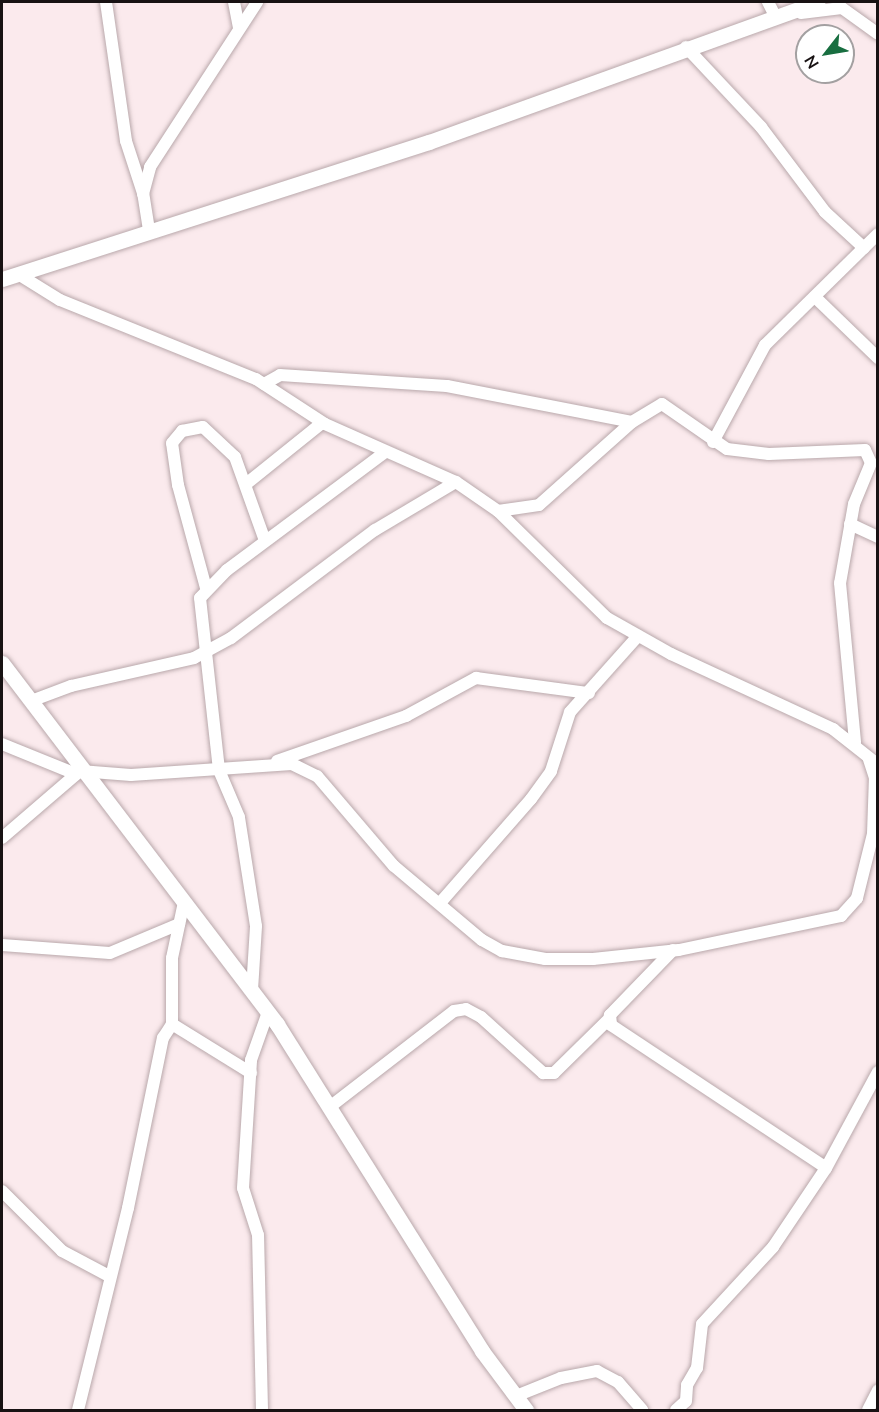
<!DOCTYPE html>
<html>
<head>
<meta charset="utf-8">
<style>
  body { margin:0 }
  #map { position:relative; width:879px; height:1412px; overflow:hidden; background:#fbeaed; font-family:Mulish,sans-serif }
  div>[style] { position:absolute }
  .roads { filter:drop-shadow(0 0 2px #b9a8ab) drop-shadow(0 0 2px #b9a8ab) }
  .minor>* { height:12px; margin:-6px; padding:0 6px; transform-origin:6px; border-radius:6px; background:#fff }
  .tertiary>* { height:15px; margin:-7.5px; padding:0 7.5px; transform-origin:7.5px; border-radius:7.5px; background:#fff }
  span { translate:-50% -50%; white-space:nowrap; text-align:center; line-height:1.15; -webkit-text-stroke:4.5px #fff; paint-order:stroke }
  .frame { position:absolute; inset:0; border:3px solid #181213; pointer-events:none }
  .north { position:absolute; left:795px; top:24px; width:60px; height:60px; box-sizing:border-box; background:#fff; border:2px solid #a3a0a1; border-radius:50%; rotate:239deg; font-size:16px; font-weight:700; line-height:24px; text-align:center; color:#181213 }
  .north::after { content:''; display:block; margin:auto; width:21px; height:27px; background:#186e40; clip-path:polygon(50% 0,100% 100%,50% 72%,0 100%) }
</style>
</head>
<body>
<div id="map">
  <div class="roads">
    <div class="minor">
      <i style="left:106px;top:2px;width:140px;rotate:81.8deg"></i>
      <i style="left:126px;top:141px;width:55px;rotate:71.9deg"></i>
      <i style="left:234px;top:2px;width:26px;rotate:79deg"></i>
      <i style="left:768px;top:2px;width:16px;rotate:63deg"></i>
      <i style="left:775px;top:16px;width:8px;rotate:-7deg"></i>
      <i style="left:801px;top:13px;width:41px;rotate:-7deg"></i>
      <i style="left:842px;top:8px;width:44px;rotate:35.8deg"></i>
      <i style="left:686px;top:47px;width:110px;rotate:46.8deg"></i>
      <i style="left:761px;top:127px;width:106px;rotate:53deg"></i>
      <i style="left:825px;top:212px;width:53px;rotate:42.7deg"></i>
      <i style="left:149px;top:230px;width:36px;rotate:-99deg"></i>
      <i style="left:143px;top:194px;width:28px;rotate:-75deg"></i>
      <i style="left:150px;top:167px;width:197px;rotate:-57deg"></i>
      <i style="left:18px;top:274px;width:49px;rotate:31.8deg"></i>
      <i style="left:60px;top:300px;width:211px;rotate:22deg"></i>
      <i style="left:256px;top:379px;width:82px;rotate:33.1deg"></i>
      <i style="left:325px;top:424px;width:143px;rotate:23.9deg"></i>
      <i style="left:456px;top:482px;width:51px;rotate:34.6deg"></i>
      <i style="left:498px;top:511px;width:153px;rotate:44.5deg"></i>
      <i style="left:607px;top:618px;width:73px;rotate:29.4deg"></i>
      <i style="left:671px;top:654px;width:179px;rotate:24.8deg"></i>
      <i style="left:833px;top:729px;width:55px;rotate:38.3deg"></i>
      <i style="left:815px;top:297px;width:88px;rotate:44.1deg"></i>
      <i style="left:264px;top:384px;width:18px;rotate:-29deg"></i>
      <i style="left:280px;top:375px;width:167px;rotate:3.8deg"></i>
      <i style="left:447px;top:386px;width:188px;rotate:11deg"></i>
      <i style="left:713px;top:442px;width:110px;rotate:-61.8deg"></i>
      <i style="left:765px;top:345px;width:158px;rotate:-44.5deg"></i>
      <i style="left:246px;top:484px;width:97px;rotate:-38.8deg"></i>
      <i style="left:498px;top:511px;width:41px;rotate:-8.3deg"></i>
      <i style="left:539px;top:505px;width:125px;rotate:-41.7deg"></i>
      <i style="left:632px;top:422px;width:35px;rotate:-31deg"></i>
      <i style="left:662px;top:404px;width:79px;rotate:34.7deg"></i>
      <i style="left:727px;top:449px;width:42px;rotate:6.8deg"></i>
      <i style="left:769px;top:454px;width:96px;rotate:-2.4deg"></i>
      <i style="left:865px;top:450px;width:14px;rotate:65deg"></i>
      <i style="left:871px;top:463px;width:44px;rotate:112.5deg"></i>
      <i style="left:854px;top:504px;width:80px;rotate:100deg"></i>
      <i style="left:840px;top:583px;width:160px;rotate:84.6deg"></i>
      <i style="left:850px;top:524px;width:31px;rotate:25deg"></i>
      <i style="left:206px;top:588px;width:107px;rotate:-105.2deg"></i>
      <i style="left:178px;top:485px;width:42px;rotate:-98.1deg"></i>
      <i style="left:172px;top:443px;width:16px;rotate:-50deg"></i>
      <i style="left:182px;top:431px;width:21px;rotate:-11deg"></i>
      <i style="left:203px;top:427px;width:44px;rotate:43.2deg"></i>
      <i style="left:235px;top:457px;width:89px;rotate:70.3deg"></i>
      <i style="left:31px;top:701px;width:43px;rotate:-20.6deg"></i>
      <i style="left:71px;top:686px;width:126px;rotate:-12.8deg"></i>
      <i style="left:194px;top:658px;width:42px;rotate:-28.4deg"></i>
      <i style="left:231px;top:638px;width:180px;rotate:-36.9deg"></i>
      <i style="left:375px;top:530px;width:94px;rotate:-30.7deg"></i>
      <i style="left:2px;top:744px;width:80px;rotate:22.1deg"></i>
      <i style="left:277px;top:761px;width:137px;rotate:-19.2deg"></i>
      <i style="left:406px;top:716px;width:80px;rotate:-28.5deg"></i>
      <i style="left:476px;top:678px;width:114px;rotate:7.6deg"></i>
      <i style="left:2px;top:838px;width:103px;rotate:-40.7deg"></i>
      <i style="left:80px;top:771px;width:51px;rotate:4.5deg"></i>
      <i style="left:131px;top:775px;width:161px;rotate:-3.9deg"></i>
      <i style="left:292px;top:764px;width:28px;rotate:26deg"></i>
      <i style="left:317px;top:776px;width:118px;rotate:49.5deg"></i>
      <i style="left:394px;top:866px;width:115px;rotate:40.1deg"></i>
      <i style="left:482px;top:940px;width:23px;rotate:29deg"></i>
      <i style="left:502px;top:951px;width:44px;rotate:10.5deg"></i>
      <i style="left:545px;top:959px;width:48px"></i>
      <i style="left:593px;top:959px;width:86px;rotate:-6deg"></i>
      <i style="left:679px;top:950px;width:166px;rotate:-11.9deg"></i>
      <i style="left:841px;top:916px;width:24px;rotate:-48deg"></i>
      <i style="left:857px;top:898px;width:66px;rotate:-76deg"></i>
      <i style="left:873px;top:834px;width:56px;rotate:-88deg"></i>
      <i style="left:875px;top:778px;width:20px;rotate:-108deg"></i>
      <i style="left:440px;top:903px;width:138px;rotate:-48.8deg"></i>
      <i style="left:531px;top:799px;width:34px;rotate:-54deg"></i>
      <i style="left:551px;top:771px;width:62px;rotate:-72.1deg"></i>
      <i style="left:570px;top:712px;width:102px;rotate:-48.2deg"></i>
      <i style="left:2px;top:945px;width:108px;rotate:4.2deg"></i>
      <i style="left:110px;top:953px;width:75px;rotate:-22.8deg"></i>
      <i style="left:673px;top:950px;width:91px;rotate:134.1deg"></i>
      <i style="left:610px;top:1015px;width:10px;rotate:84deg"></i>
      <i style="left:611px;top:1025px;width:258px;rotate:33.6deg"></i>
      <i style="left:252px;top:990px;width:64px;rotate:-86.4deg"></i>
      <i style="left:256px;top:926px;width:110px;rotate:-98.9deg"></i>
      <i style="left:239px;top:817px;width:51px;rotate:-113.1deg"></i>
      <i style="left:219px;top:770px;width:173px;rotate:-96.3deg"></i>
      <i style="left:200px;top:598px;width:39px;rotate:-46deg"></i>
      <i style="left:227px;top:570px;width:196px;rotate:-36.7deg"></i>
      <i style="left:172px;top:1024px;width:93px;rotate:31.8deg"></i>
      <i style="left:331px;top:1106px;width:155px;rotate:-37.7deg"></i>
      <i style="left:454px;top:1011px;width:12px;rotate:-9deg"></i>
      <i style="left:466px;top:1009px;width:17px;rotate:28deg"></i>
      <i style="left:481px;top:1017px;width:84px;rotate:42.1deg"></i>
      <i style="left:543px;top:1073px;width:11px"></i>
      <i style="left:554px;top:1073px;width:77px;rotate:-44.5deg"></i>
      <i style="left:2px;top:1191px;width:85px;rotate:45deg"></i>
      <i style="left:62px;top:1251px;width:53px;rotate:28deg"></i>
      <i style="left:516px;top:1396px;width:48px;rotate:-21.8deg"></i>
      <i style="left:561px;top:1378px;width:37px;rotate:-11deg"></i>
      <i style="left:597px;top:1371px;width:24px;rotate:28deg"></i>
      <i style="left:618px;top:1382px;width:37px;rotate:49deg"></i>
      <i style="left:78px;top:1410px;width:208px;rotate:-76.1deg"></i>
      <i style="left:128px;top:1208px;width:174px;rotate:-78.4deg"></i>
      <i style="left:163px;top:1038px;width:17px;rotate:-57deg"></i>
      <i style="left:172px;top:1024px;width:66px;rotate:-90deg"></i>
      <i style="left:172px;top:958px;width:57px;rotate:-77.9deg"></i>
      <i style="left:262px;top:1410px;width:175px;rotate:-91.3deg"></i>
      <i style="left:258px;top:1235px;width:49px;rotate:-107.7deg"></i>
      <i style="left:243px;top:1188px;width:128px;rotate:-86.4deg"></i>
      <i style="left:251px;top:1060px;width:51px;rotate:-70.5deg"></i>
      <i style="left:676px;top:1410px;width:13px;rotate:-42deg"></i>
      <i style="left:686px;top:1401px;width:16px;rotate:-86deg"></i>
      <i style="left:687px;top:1385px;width:20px;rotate:-60deg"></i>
      <i style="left:697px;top:1368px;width:44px;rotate:-83.5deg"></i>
      <i style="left:702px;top:1324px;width:105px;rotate:-47.3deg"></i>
      <i style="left:773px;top:1247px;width:95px;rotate:-56.1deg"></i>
      <i style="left:826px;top:1168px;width:109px;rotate:-61.6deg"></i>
      <i style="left:868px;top:1410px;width:22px;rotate:-63deg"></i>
    </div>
    <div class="tertiary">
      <i style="left:2px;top:279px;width:448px;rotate:-17.8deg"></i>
      <i style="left:429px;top:142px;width:413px;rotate:-19.8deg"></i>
      <i style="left:2px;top:663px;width:454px;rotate:52.7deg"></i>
      <i style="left:277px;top:1024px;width:386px;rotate:57.9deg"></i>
      <i style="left:482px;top:1351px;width:74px;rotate:53.3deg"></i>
    </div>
  </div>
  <div class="frame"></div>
  <div class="north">N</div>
</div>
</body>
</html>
